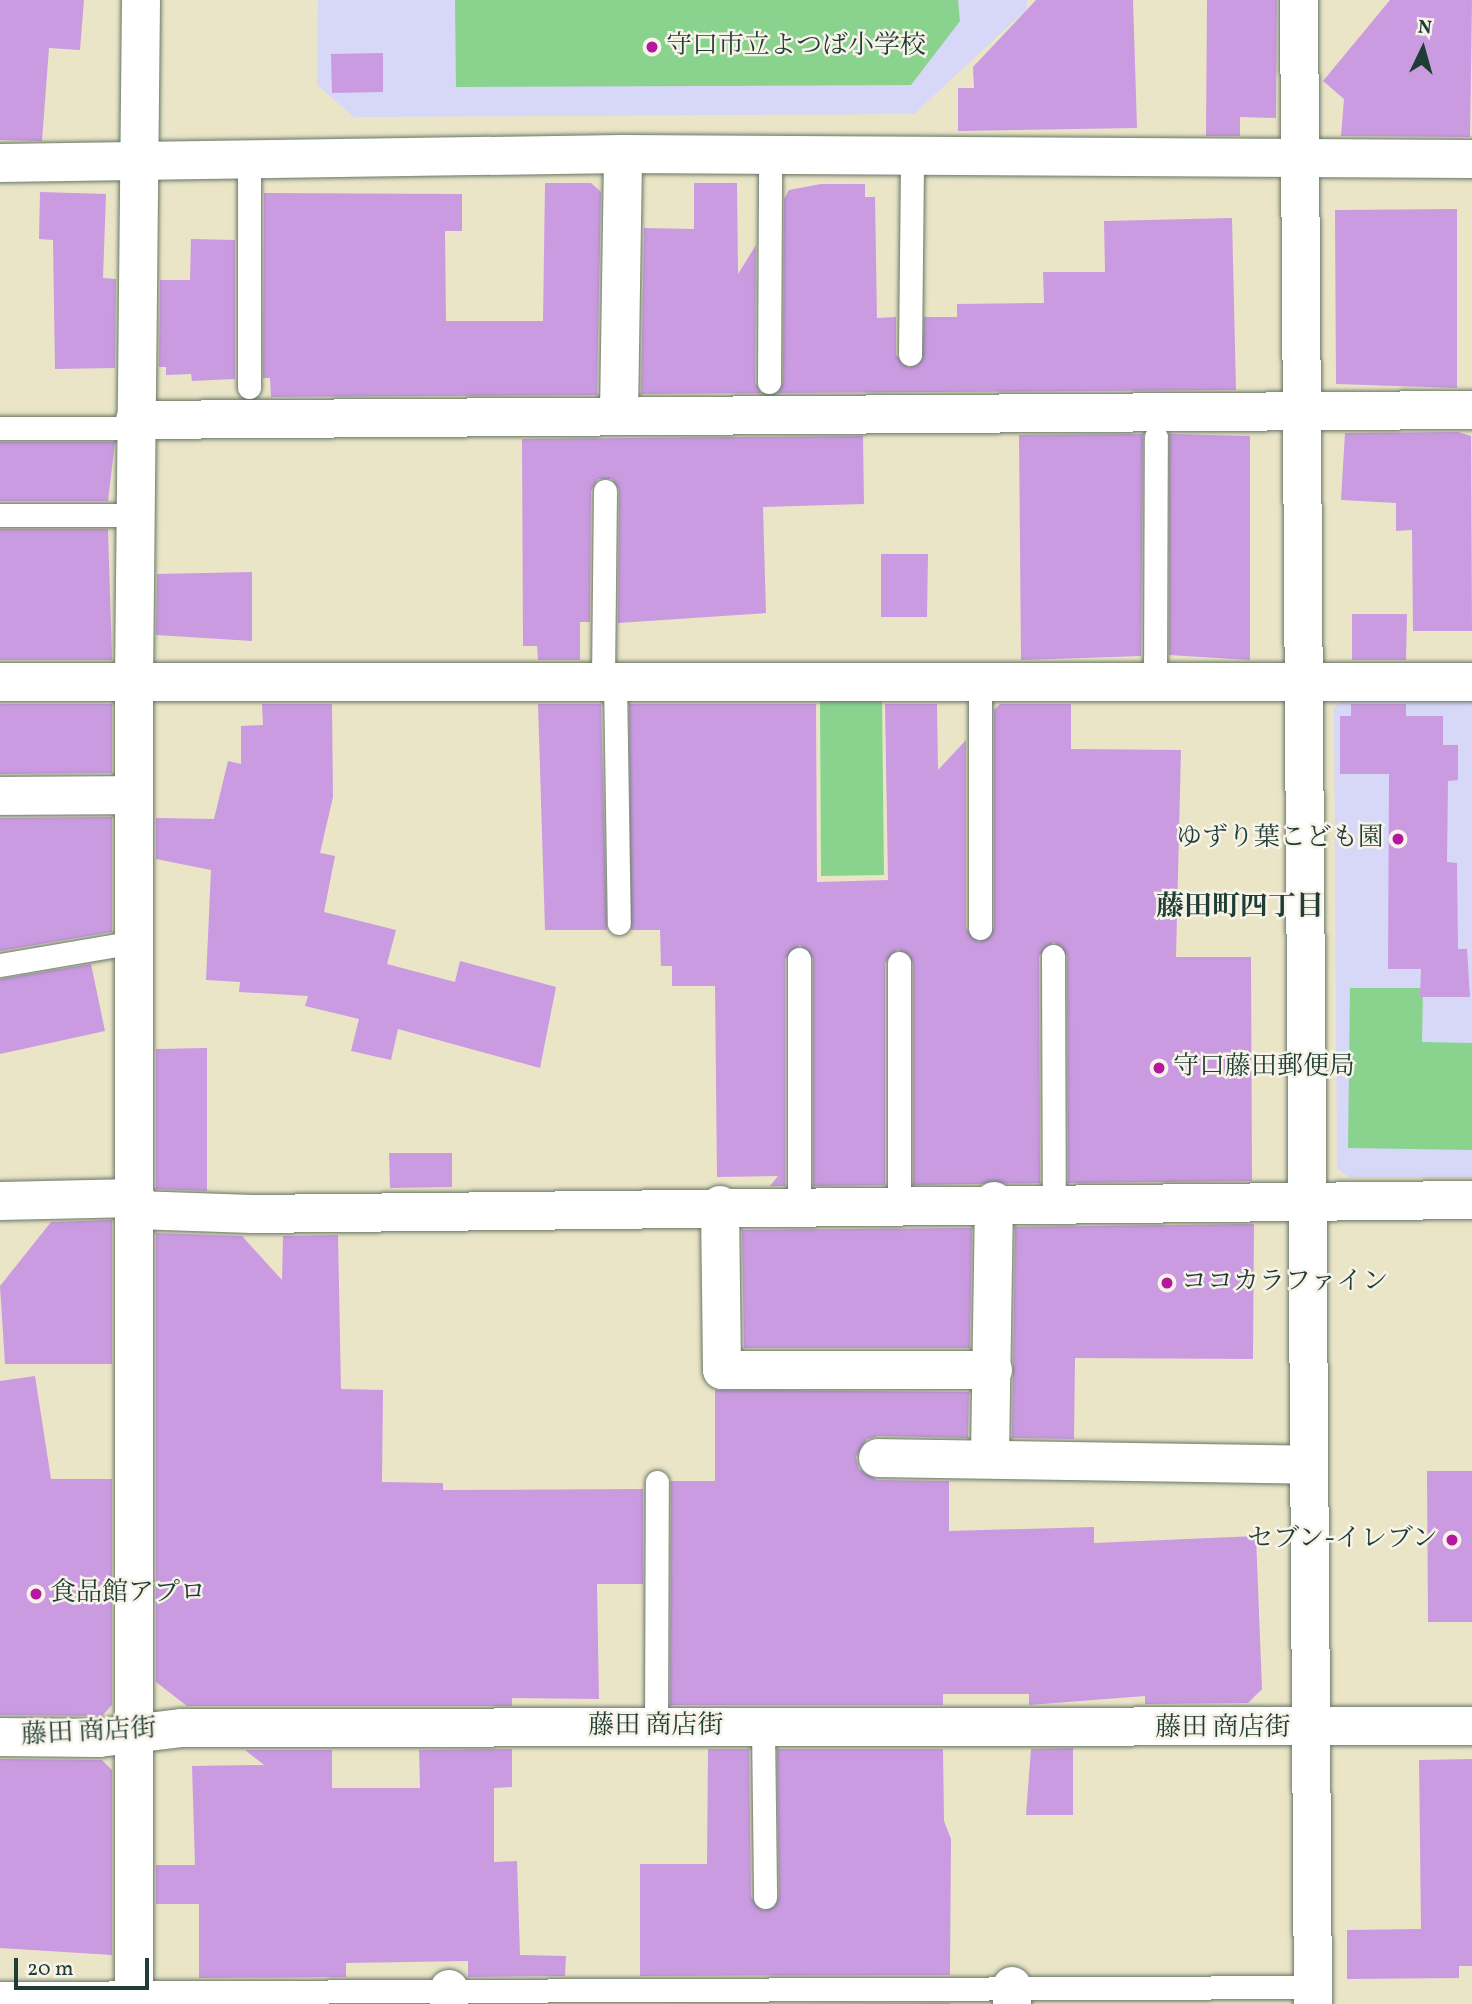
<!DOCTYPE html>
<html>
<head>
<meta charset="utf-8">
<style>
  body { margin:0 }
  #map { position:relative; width:1472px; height:2004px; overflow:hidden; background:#ebe5c7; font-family:Vollkorn,"Noto Serif JP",serif }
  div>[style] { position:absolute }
  .built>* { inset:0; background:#d7d7f8 }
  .green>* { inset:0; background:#89d38f }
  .building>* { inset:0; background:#ca9be1 }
  .roads { filter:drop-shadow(0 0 2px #667867) drop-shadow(0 0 2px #667867) }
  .service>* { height:23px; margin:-11.5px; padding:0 11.5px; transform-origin:11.5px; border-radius:11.5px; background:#fff }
  .minor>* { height:38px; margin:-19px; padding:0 19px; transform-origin:19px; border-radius:19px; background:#fff }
  .tertiary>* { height:38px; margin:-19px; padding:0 19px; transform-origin:19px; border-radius:19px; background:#fff }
  .dots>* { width:19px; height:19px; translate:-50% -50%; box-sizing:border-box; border:4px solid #f7f3e8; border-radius:50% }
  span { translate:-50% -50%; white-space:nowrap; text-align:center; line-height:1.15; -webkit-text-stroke:5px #f7f3e8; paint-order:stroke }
  .poi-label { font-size:26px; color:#1f3d34 }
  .left { translate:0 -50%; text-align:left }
  .right { translate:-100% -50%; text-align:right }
  .street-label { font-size:26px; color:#1f3d34 }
  .neighbourhood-label { font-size:28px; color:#1f3d34; font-weight:700 }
  .north { position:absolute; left:1388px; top:14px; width:70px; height:70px; -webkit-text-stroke:5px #f7f3e8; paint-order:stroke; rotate:5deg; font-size:19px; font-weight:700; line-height:28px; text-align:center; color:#1f3d34 }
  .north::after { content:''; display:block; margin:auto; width:24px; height:32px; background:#1f3d34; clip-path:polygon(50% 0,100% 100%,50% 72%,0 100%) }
  .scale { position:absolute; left:14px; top:1958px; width:135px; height:32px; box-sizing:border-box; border:4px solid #1f3d34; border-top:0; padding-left:9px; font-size:21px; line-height:24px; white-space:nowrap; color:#1f3d34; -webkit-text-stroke:5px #f7f3e8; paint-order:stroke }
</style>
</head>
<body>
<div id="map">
  <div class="built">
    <i style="clip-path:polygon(318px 0,1027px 0,1027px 9px,914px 114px,354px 117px,317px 85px)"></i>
    <i style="clip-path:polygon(1347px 694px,1472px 694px,1472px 1178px,1351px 1178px,1337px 1169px,1334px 708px)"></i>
  </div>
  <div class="green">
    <i style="clip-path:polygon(455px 0,958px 0,960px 21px,911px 85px,456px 87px)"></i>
    <i style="clip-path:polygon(820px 698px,882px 698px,884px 875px,821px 876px)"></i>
    <i style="clip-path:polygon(1350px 988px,1423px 988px,1422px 1042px,1472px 1043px,1472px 1150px,1348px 1148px)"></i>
  </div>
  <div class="building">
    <i style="clip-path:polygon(0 0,84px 0,80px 50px,49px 48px,42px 141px,0 140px)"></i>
    <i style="clip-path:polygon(1036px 0,1133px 0,1137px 128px,958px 131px,958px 88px,974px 88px,973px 67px)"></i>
    <i style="clip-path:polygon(1207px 0,1277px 0,1276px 118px,1240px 117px,1240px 136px,1206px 136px)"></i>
    <i style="clip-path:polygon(1390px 0,1472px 0,1470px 137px,1341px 136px,1344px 99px,1323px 81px)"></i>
    <i style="clip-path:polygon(383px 53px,383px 92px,332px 93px,331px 54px)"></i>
    <i style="clip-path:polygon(545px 183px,591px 183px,601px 192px,597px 395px,271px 397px,270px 378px,263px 378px,264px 193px,462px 194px,462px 231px,445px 231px,446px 321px,543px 321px)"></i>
    <i style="clip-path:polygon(694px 183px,737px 183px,738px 274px,756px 245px,755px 382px,761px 393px,641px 394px,644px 228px,694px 229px)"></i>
    <i style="clip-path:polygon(821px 184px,865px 184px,865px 197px,875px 197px,877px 318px,896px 317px,896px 355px,909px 368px,922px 360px,924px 317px,957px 317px,957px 304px,1044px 303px,1043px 272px,1105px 272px,1104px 221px,1232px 218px,1236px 390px,777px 393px,783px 382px,784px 199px,789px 190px)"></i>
    <i style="clip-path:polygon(40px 192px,106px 194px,103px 278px,116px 279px,115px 368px,55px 369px,53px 240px,39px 239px)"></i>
    <i style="clip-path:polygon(1457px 209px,1457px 388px,1336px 384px,1335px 210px)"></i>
    <i style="clip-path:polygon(191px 239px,235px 240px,235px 379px,192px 381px,191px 374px,166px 375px,166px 367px,159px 367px,160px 280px,190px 280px)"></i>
    <i style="clip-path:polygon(1458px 432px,1471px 436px,1472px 631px,1413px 631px,1412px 530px,1396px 531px,1396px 503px,1341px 500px,1345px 433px)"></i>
    <i style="clip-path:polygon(1143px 434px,1141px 656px,1021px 660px,1019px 435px)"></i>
    <i style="clip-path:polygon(1169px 434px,1250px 436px,1250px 660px,1169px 655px)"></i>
    <i style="clip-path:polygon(863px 436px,864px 504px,763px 507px,766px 613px,618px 623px,619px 490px,612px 479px,598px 479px,591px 491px,590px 622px,580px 622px,580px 660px,538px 660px,537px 646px,523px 646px,522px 439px)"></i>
    <i style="clip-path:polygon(0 442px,115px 442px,108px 501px,0 501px)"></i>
    <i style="clip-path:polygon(0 529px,108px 529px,112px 660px,0 660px)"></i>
    <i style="clip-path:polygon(881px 554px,928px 554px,927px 617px,881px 617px)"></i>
    <i style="clip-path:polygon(252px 572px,252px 641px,156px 635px,157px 574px)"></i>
    <i style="clip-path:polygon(1352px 614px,1407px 614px,1406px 660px,1352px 660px)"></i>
    <i style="clip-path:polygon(0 704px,112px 704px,112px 773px,0 774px)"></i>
    <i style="clip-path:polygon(262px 704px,332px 704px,333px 797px,320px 853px,335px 856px,324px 912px,396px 930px,387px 964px,455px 982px,460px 961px,556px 987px,540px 1068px,398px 1029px,391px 1060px,351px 1051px,359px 1019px,305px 1006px,308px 996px,239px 992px,240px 982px,206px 980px,211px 870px,156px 859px,156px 818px,214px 819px,228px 761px,241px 764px,241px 726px,263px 725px)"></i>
    <i style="clip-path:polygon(538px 704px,601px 704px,607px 930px,545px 930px)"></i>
    <i style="clip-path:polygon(629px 704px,816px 704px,817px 882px,888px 880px,885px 704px,937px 704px,938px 770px,966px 740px,966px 928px,979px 942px,994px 928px,994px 710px,1000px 704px,1071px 704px,1071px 749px,1181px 750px,1176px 957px,1251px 957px,1252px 1181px,1068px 1183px,1067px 956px,1054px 942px,1039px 956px,1040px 1183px,913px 1185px,913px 963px,898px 949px,885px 963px,885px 1185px,813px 1186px,813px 959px,800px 945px,785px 959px,785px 1186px,770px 1186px,778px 1176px,717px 1177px,715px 986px,672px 986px,672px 966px,661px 966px,660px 930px,631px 930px)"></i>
    <i style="clip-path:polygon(1351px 704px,1406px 704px,1406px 716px,1443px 716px,1443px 745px,1458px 745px,1458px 780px,1448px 781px,1447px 862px,1457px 863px,1458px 949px,1467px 949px,1470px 997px,1420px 997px,1421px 969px,1388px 969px,1389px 774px,1340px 774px,1340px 716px,1351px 716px)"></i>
    <i style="clip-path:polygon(112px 817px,112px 932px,0 951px,0 818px)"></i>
    <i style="clip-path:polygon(91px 964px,105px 1031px,0 1054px,0 979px)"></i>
    <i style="clip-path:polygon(207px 1048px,207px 1191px,156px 1189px,156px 1049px)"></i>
    <i style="clip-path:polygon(389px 1153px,452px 1153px,452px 1187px,390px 1188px)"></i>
    <i style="clip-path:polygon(112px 1220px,112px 1364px,5px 1364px,0 1286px,51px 1222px)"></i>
    <i style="clip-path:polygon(1254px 1224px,1253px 1359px,1075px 1358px,1074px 1439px,1012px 1438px,1015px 1227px)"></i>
    <i style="clip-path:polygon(972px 1228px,970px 1348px,744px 1348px,742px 1230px)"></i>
    <i style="clip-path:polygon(156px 1233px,242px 1236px,282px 1280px,283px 1236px,338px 1235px,341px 1389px,383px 1390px,382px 1482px,443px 1483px,443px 1490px,643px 1489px,643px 1584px,597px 1584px,599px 1699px,512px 1698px,512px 1706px,187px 1706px,156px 1682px)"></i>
    <i style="clip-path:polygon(35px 1376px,51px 1479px,112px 1479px,112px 1705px,102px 1716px,0 1715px,0 1381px)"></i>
    <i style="clip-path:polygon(715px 1390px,969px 1392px,968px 1438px,878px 1436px,867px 1439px,856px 1457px,859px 1469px,877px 1480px,949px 1481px,949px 1531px,1094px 1527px,1094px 1543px,1256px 1536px,1262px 1689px,1248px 1703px,1145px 1704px,1145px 1696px,1029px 1705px,1029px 1694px,943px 1694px,943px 1705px,670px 1705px,671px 1481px,715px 1481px)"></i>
    <i style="clip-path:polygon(1427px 1471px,1472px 1471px,1472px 1622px,1428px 1622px)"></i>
    <i style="clip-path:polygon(1073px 1748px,1073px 1815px,1026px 1815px,1031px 1749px)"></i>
    <i style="clip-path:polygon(512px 1749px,512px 1787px,494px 1788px,494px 1862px,517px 1861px,520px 1955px,566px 1956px,565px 1976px,468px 1977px,468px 1961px,346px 1963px,346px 1977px,199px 1978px,199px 1904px,156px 1904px,156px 1865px,195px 1865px,192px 1766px,264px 1765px,245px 1750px,332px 1750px,332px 1788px,420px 1788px,419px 1750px)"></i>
    <i style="clip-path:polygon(708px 1749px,749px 1749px,751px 1897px,764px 1911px,779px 1897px,777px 1749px,943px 1749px,944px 1821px,951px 1839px,950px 1975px,640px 1976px,640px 1864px,707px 1864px)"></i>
    <i style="clip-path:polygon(0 1759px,102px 1760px,112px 1770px,112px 1955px,0 1948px)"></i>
    <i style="clip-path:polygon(1472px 1759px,1472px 1966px,1459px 1966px,1459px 1978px,1347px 1979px,1347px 1930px,1421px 1929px,1419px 1760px)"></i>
    <i style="clip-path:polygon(950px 2003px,950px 2004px,657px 2004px)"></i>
  </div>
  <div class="roads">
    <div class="service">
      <i style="left:910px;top:354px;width:197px;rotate:-89.4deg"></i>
      <i style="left:769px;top:382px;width:227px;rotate:-89.7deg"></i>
      <i style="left:249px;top:387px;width:226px;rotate:-90deg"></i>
      <i style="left:0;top:428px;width:136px"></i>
      <i style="left:0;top:515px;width:135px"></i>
      <i style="left:603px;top:680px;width:189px;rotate:-89.4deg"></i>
      <i style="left:615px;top:681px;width:242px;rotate:89.1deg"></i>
      <i style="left:1155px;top:682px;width:245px;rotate:-89.8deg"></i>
      <i style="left:980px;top:928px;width:247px;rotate:-90deg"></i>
      <i style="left:1053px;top:956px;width:244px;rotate:89.8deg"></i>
      <i style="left:799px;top:959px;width:245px;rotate:90deg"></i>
      <i style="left:0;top:965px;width:137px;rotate:-9.7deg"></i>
      <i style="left:899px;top:1202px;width:239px;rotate:-90deg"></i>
      <i style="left:763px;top:1726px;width:171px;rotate:89.3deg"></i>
      <i style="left:656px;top:1727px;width:245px;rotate:-89.8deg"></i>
      <i style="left:0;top:1993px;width:1313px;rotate:-0.26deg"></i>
    </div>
    <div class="minor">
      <i style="left:0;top:163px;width:623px;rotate:-0.83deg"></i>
      <i style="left:623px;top:154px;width:849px;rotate:0.34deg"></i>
      <i style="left:619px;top:414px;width:260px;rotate:-89.1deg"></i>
      <i style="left:135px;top:420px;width:1337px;rotate:-0.43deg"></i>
      <i style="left:0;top:682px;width:1472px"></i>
      <i style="left:0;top:796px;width:134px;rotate:-0.4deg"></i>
      <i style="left:0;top:1201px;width:136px;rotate:-1.3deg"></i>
      <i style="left:720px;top:1205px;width:165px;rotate:89.3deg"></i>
      <i style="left:722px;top:1370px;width:271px"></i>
      <i style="left:136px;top:1210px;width:116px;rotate:2deg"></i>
      <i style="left:252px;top:1214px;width:1220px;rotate:-0.66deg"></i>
      <i style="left:990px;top:1456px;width:255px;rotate:-89.1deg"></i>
      <i style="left:878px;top:1458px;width:430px;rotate:0.9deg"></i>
      <i style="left:0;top:1737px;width:99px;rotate:0.6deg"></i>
      <i style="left:99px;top:1738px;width:84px;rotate:-6.9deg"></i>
      <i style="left:182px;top:1728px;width:1290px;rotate:-0.09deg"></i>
      <i style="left:1012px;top:1986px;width:18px;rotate:90deg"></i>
      <i style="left:134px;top:2004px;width:1324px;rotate:-90deg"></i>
      <i style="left:134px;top:680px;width:680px;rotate:-89.41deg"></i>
      <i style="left:449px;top:2004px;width:15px;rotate:-90deg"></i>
    </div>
    <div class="tertiary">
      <i style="left:1299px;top:0;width:2004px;rotate:89.6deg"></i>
    </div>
  </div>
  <div class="dots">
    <i style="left:652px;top:47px;background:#b5179e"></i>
    <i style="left:1398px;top:839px;background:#b5179e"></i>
    <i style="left:1159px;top:1068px;background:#b5179e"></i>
    <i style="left:1167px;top:1283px;background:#b5179e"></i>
    <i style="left:1452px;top:1540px;background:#b5179e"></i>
    <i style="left:36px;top:1594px;background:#b5179e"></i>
  </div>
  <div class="poi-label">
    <span class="left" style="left:666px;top:47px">守口市立よつば小学校</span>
    <span class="right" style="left:1384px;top:839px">ゆずり葉こども園</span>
    <span class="left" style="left:1173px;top:1068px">守口藤田郵便局</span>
    <span class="left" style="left:1181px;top:1283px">ココカラファイン</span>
    <span class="right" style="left:1438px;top:1540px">セブン-イレブン</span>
    <span class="left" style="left:50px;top:1594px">食品館アプロ</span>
  </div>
  <div class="street-label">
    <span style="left:656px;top:1727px">藤田 商店街</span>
    <span style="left:1223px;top:1729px">藤田 商店街</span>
    <span style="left:89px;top:1733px;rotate:-3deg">藤田 商店街</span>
  </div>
  <div class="neighbourhood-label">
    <span style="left:1240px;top:908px">藤田町四丁目</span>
  </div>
  <div class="north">N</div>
  <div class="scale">20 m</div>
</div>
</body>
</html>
